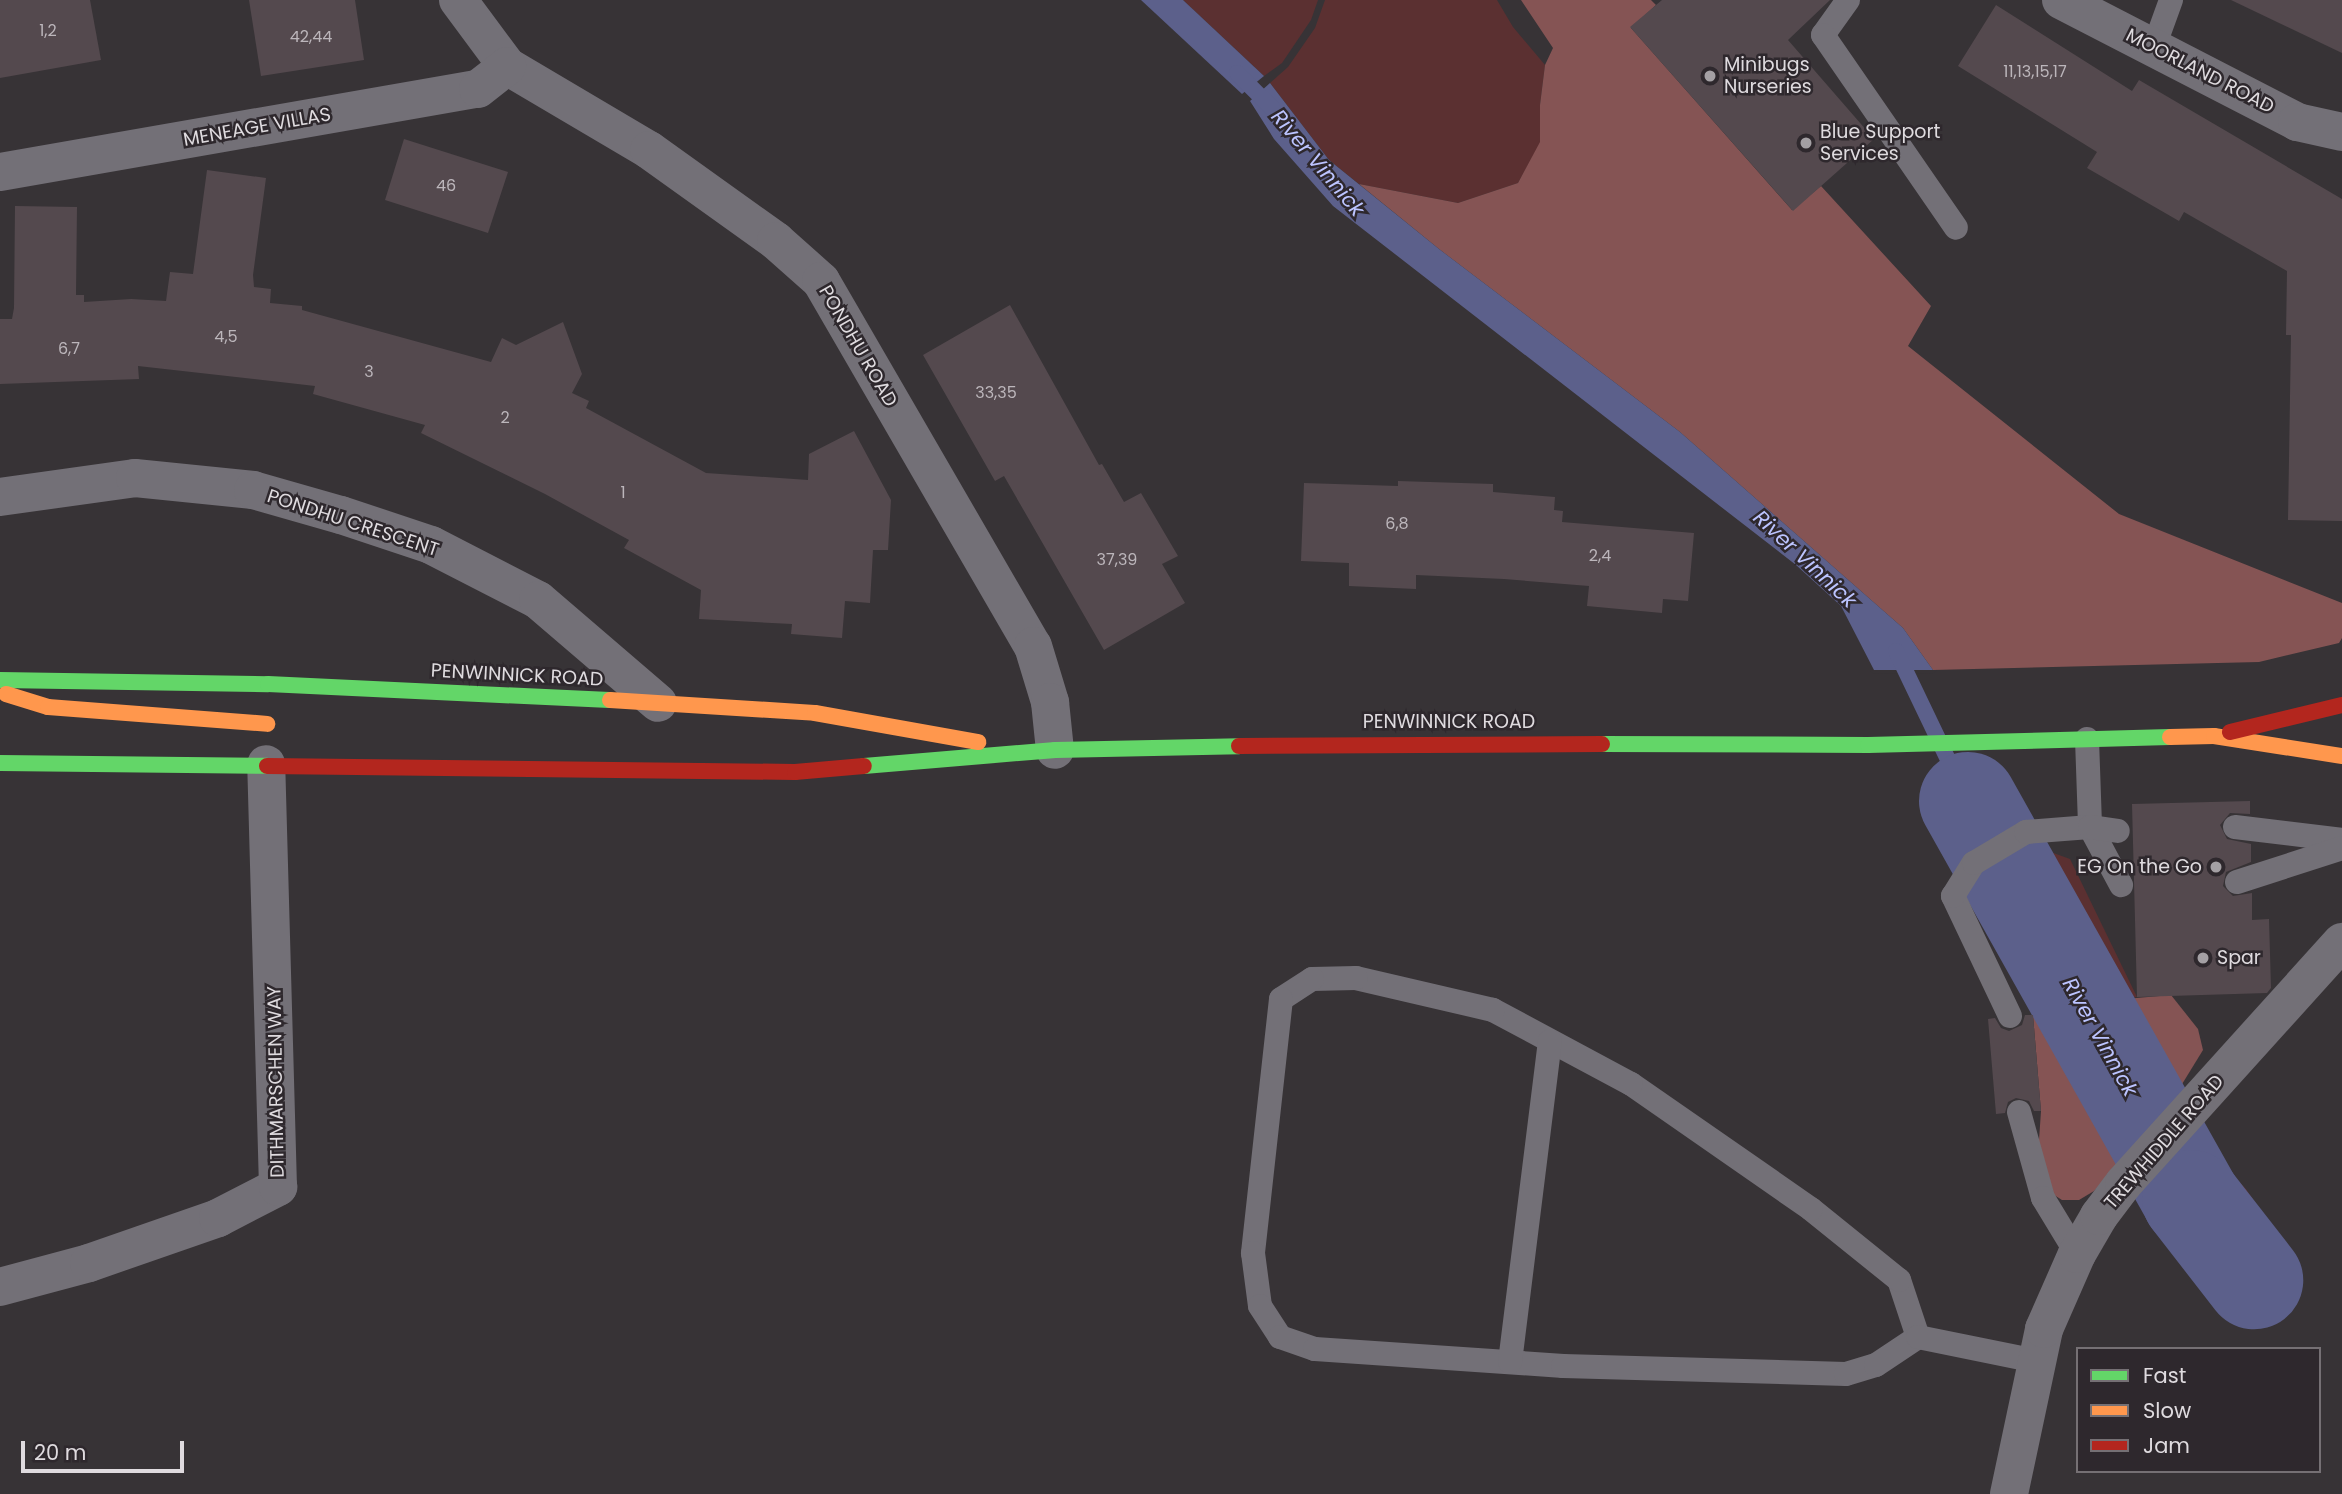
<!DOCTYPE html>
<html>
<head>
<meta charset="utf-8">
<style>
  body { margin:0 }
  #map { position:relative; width:2342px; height:1494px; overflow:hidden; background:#373336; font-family:Poppins,sans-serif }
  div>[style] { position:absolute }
  .green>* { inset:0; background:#5b3031 }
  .forest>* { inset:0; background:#855454 }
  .water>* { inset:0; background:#5c608b }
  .pier>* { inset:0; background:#373336 }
  .stream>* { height:16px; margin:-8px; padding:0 8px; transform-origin:8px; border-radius:8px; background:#5c608b }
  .river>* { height:98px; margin:-49px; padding:0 49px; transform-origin:49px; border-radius:49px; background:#5c608b }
  .building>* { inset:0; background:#54494e }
  .lane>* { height:24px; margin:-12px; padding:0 12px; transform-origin:12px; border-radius:12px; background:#737077 }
  .street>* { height:38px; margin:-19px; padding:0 19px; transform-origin:19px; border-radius:19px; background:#737077 }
  .fast>* { height:16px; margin:-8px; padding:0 8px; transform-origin:8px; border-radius:8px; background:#63d668 }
  .slow>* { height:16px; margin:-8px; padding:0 8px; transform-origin:8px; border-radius:8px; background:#ff974d }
  .jam>* { height:16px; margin:-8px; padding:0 8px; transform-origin:8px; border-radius:8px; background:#b3261e }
  .dots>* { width:19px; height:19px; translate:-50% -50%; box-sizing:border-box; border:4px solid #2e282d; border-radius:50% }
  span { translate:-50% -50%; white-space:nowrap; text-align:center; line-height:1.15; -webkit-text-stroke:5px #2e282d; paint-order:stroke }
  .number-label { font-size:16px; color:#bcb6bb }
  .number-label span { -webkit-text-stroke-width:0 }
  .poi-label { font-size:19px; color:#dfdbdf }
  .left { translate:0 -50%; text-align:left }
  .right { translate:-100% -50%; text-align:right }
  .street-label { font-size:19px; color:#dfdbdf }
  .water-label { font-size:21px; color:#bcc4ff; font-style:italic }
  .legend { position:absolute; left:2076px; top:1347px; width:245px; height:126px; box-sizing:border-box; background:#2e282d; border:2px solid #757074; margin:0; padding:9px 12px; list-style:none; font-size:21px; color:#dfdbdf }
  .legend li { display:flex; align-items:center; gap:14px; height:35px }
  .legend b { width:35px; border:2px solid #757074 }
  .scale { position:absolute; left:21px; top:1441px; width:163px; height:32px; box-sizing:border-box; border:4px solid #dfdbdf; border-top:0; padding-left:9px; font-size:21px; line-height:24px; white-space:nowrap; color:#dfdbdf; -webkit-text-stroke:5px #2e282d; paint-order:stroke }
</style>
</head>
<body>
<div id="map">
  <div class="green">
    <i style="clip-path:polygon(1183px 0,1318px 0,1311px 20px,1282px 63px,1264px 76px)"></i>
    <i style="clip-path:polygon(1325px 0,1497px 0,1513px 27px,1545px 65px,1540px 105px,1541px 142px,1518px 183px,1458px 203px,1359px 184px,1329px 160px,1270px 83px,1288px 67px,1315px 28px)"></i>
    <i style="clip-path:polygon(2037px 847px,2070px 859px,2137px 997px,2091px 1002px,2013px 863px)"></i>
    <i style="clip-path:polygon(2000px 870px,2054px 986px,2066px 1007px,2033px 1015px,1979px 883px)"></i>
    <i style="clip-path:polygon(2209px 1151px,2246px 1189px,2289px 1254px,2264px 1272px,2191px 1169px)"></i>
  </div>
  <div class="forest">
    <i style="clip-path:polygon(1521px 0,1651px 0,1656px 5px,1631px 28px,1792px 210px,1821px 186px,1931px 306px,1908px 346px,2119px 514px,2342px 603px,2342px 638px,2339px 643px,2259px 662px,1933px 670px,1903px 628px,1680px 432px,1439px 249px,1359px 184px,1458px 203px,1518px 183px,1540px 142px,1540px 105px,1545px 65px,1553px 48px)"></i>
    <i style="clip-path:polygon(2171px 995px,2198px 1029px,2203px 1050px,2160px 1120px,2091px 1002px)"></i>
    <i style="clip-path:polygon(2066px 1007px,2136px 1145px,2094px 1191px,2079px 1200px,2062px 1200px,2051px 1193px,2038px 1155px,2041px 1111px,2033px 1015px)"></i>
  </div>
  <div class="water">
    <i style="clip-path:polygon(1141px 0,1183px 0,1264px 76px,1242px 94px)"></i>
    <i style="clip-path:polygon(1270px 83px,1329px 160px,1439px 249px,1680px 432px,1903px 628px,1933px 670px,1874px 670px,1841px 606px,1796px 565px,1333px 206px,1274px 139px,1250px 101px)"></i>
    <i style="clip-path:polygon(2013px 863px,2160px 1120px,2136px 1145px,2054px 986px,2000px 870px)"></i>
    <i style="clip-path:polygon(2191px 1169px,2264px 1272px,2239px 1292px,2171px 1207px,2166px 1195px)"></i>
  </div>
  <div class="pier">
    <i style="clip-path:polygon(1874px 670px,1937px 670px,1934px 673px,1874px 674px,1870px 671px)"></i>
  </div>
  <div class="stream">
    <i style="left:1237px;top:73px;width:51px;rotate:45deg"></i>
    <i style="left:1896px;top:651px;width:166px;rotate:64.4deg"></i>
  </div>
  <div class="river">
    <i style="left:1968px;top:801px;width:456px;rotate:60.7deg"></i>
    <i style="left:2191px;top:1199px;width:103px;rotate:52.1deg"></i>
  </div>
  <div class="building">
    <i style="clip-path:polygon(0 0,90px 0,101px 60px,0 78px)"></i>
    <i style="clip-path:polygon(249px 0,355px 0,364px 60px,261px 76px)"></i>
    <i style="clip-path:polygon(1662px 0,1830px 0,1788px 40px,1874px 139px,1793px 211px,1630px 27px)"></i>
    <i style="clip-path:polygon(2231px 0,2342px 0,2342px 53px)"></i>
    <i style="clip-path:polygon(1996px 5px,2132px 91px,2139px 80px,2342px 199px,2342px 521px,2288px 520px,2291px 335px,2286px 335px,2287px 271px,2184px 212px,2179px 221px,2087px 168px,2097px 152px,1958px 66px)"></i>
    <i style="clip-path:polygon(404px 139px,508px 172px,488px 233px,385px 200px)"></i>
    <i style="clip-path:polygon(207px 170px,266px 178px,253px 275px,254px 287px,271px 289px,270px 303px,302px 306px,302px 310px,491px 362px,502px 338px,516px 345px,563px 322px,582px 374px,572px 393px,589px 401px,586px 408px,706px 473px,808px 480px,809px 454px,854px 431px,891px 500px,888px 550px,873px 550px,870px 603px,845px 601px,842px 638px,791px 634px,792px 624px,699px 619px,701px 590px,624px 548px,629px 540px,545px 494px,421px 433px,425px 425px,313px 394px,315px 386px,138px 366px,139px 379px,0 384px,0 319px,12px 319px,14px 308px,15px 206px,77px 207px,76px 295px,84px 295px,84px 302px,131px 299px,166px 301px,170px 272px,193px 274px)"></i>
    <i style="clip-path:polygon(1010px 305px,1099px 465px,1102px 464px,1124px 502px,1141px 493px,1178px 556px,1162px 564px,1185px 603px,1104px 650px,1004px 476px,995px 481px,923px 355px)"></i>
    <i style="clip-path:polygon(1398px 481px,1493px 484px,1493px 492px,1555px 497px,1554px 510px,1563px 511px,1562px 522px,1694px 533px,1688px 601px,1663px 599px,1662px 613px,1587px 606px,1589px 586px,1504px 579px,1416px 575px,1416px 589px,1349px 586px,1349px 563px,1301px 561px,1304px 483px,1398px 486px)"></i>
    <i style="clip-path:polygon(2250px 801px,2250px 814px,2230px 813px,2220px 825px,2227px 839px,2251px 844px,2251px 862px,2226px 872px,2223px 886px,2233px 896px,2252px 893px,2252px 920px,2269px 919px,2271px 988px,2267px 993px,2137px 997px,2132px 804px)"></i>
    <i style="clip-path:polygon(2025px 1015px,2033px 1015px,2041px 1111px,2034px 1111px,2029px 1101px,2016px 1098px,2008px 1102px,2005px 1113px,1996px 1114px,1988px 1019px,1995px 1018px,2001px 1028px,2009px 1031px,2022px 1025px)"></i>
  </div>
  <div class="lane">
    <i style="left:1848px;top:0;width:43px;rotate:125.5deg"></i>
    <i style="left:1823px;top:35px;width:234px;rotate:55.4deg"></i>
    <i style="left:2154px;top:47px;width:50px;rotate:-70.1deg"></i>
    <i style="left:2087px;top:739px;width:88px;rotate:88deg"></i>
    <i style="left:2090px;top:827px;width:66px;rotate:61.9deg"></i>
    <i style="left:2235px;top:827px;width:108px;rotate:6.9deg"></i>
    <i style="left:2237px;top:882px;width:110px;rotate:-17.9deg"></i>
    <i style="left:2010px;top:1016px;width:133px;rotate:-115.4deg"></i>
    <i style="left:1953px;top:896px;width:39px;rotate:-58deg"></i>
    <i style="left:1974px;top:863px;width:61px;rotate:-30.8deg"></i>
    <i style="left:2026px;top:832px;width:64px;rotate:-4.5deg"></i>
    <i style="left:2090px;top:827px;width:28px;rotate:8deg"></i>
    <i style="left:2019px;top:1112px;width:89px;rotate:74.4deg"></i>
    <i style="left:2043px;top:1198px;width:66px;rotate:58.7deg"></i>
    <i style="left:1918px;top:1337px;width:60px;rotate:-108.4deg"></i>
    <i style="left:1899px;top:1280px;width:113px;rotate:-141.1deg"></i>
    <i style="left:1811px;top:1209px;width:219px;rotate:-145.2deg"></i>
    <i style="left:1631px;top:1084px;width:157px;rotate:-151.8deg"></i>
    <i style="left:1493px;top:1010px;width:141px;rotate:-166.9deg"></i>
    <i style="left:1356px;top:978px;width:44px;rotate:178.7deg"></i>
    <i style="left:1312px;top:979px;width:37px;rotate:147deg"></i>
    <i style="left:1281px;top:999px;width:256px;rotate:96.3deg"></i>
    <i style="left:1253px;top:1253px;width:53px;rotate:82.5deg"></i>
    <i style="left:1260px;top:1306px;width:37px;rotate:57deg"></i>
    <i style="left:1280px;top:1337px;width:37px;rotate:19deg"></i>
    <i style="left:1315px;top:1349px;width:249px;rotate:3.9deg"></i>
    <i style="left:1563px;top:1366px;width:283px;rotate:1.6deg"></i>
    <i style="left:1846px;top:1374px;width:31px;rotate:-17deg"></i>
    <i style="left:1876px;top:1365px;width:50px;rotate:-33.7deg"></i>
    <i style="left:1918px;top:1337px;width:120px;rotate:11.5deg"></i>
    <i style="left:1510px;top:1362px;width:323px;rotate:-82.9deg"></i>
  </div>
  <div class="street">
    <i style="left:458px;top:0;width:82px;rotate:53.4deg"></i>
    <i style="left:507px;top:66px;width:165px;rotate:30.6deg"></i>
    <i style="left:649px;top:150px;width:156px;rotate:35.6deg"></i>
    <i style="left:776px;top:241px;width:60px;rotate:41.6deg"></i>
    <i style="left:821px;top:281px;width:422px;rotate:59.9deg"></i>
    <i style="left:1033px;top:646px;width:59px;rotate:73.1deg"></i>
    <i style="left:1050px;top:702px;width:48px;rotate:84.1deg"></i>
    <i style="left:2061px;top:0;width:266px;rotate:27.3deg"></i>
    <i style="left:2297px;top:122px;width:46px;rotate:12.5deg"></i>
    <i style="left:0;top:172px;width:485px;rotate:-9.9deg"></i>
    <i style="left:478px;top:89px;width:37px;rotate:-38deg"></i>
    <i style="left:0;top:497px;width:136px;rotate:-8deg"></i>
    <i style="left:135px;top:478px;width:119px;rotate:5.8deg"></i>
    <i style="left:253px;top:490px;width:91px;rotate:15.9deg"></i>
    <i style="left:341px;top:515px;width:95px;rotate:18.4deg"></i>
    <i style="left:431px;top:545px;width:120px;rotate:27.2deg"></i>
    <i style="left:538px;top:600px;width:158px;rotate:40.6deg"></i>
    <i style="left:0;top:1287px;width:92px;rotate:-15.1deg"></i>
    <i style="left:89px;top:1263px;width:137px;rotate:-19.2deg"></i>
    <i style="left:218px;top:1218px;width:68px;rotate:-27.3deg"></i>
    <i style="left:278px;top:1187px;width:423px;rotate:-91.6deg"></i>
    <i style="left:2009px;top:1494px;width:169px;rotate:-78deg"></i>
    <i style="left:2044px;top:1329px;width:82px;rotate:-66.3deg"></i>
    <i style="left:2077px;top:1254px;width:44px;rotate:-59.9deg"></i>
    <i style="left:2099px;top:1216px;width:41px;rotate:-52.9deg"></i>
    <i style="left:2124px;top:1183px;width:325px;rotate:-47.9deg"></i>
  </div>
  <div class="fast">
    <i style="left:0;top:680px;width:268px;rotate:0.9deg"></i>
    <i style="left:268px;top:684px;width:342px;rotate:2.7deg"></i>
    <i style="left:1602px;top:744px;width:266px;rotate:0.2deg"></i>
    <i style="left:1868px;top:745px;width:302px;rotate:-1.5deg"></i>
    <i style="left:0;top:763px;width:267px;rotate:0.6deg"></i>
    <i style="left:864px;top:766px;width:192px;rotate:-4.8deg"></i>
    <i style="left:1055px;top:750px;width:184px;rotate:-1.2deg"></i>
  </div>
  <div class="slow">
    <i style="left:6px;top:694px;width:44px;rotate:17.2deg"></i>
    <i style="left:48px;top:707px;width:220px;rotate:4.4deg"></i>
    <i style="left:610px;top:700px;width:205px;rotate:3.6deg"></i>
    <i style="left:815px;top:713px;width:166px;rotate:10.1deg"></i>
    <i style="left:2170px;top:737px;width:44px;rotate:-1.3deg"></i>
    <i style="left:2214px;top:736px;width:130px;rotate:8.9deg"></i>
  </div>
  <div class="jam">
    <i style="left:2230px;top:732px;width:115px;rotate:-13.6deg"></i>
    <i style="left:1239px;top:746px;width:363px;rotate:-0.3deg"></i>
    <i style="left:267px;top:766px;width:528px;rotate:0.65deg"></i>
    <i style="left:795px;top:772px;width:69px;rotate:-5deg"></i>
  </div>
  <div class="dots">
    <i style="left:1710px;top:76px;background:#a4a0a4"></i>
    <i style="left:1806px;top:143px;background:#a4a0a4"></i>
    <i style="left:2216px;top:867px;background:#a4a0a4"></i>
    <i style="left:2203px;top:958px;background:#a4a0a4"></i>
  </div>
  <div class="number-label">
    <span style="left:48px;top:31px">1,2</span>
    <span style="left:311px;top:37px">42,44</span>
    <span style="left:2035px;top:72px">11,13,15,17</span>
    <span style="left:446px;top:186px">46</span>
    <span style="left:226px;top:337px">4,5</span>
    <span style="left:69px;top:349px">6,7</span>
    <span style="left:369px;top:372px">3</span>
    <span style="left:996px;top:393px">33,35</span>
    <span style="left:505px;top:418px">2</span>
    <span style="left:623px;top:493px">1</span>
    <span style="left:1397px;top:524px">6,8</span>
    <span style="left:1600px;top:556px">2,4</span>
    <span style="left:1117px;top:560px">37,39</span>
  </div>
  <div class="poi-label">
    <span class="left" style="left:1724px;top:76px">Minibugs<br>Nurseries</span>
    <span class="left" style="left:1820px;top:143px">Blue Support<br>Services</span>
    <span class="right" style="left:2202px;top:867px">EG On the Go</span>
    <span class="left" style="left:2217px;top:958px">Spar</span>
  </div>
  <div class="street-label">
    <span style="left:2200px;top:71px;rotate:27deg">MOORLAND ROAD</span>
    <span style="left:257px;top:127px;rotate:-10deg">MENEAGE VILLAS</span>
    <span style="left:858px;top:346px;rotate:60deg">PONDHU ROAD</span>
    <span style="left:353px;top:523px;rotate:18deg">PONDHU CRESCENT</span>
    <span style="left:517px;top:675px;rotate:3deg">PENWINNICK ROAD</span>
    <span style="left:1449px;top:722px">PENWINNICK ROAD</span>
    <span style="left:276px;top:1082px;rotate:-91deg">DITHMARSCHEN WAY</span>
    <span style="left:2164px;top:1142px;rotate:-49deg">TREWHIDDLE ROAD</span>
  </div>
  <div class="water-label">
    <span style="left:1318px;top:163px;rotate:50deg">River Vinnick</span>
    <span style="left:1805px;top:559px;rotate:43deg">River Vinnick</span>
    <span style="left:2100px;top:1037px;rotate:61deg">River Vinnick</span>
  </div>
  <ul class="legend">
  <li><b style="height:9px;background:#63d668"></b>Fast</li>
  <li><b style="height:9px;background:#ff974d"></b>Slow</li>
  <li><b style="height:9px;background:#b3261e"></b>Jam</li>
  </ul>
  <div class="scale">20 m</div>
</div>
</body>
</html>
